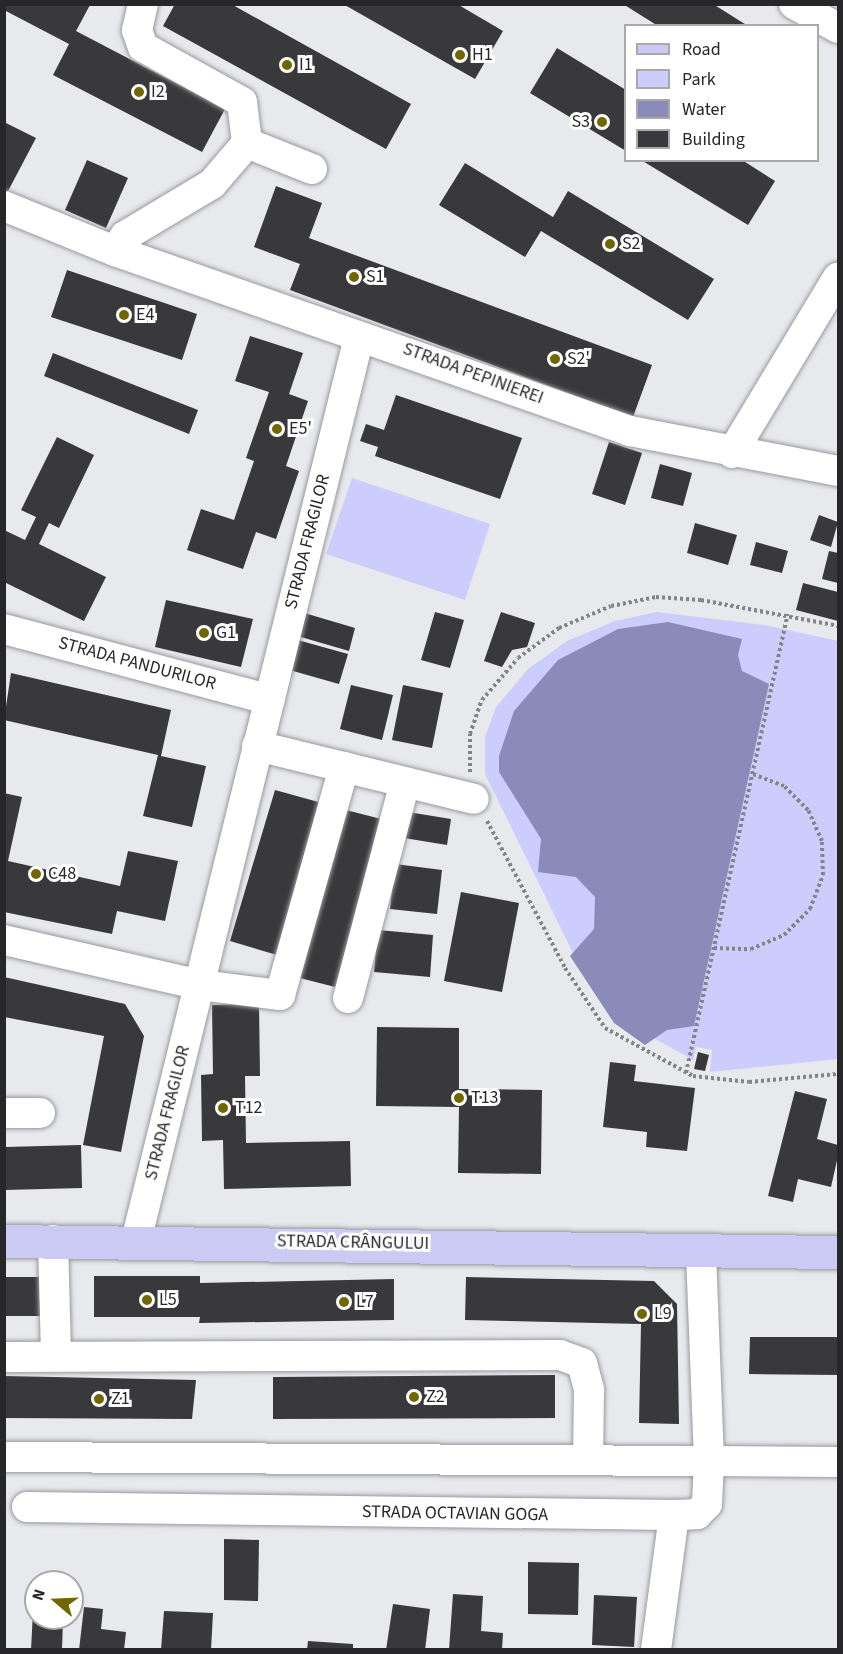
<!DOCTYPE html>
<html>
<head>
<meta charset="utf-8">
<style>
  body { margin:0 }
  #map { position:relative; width:843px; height:1654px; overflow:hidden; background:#e8e9ed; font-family:"Source Sans 3",sans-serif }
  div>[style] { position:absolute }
  .green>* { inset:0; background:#cccdfc }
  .water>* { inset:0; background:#8a8bb9 }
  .building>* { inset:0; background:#39393c }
  .path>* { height:4px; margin-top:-2px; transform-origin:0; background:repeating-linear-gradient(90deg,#838487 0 3px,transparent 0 6px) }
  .roads { filter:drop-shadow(0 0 2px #99999e) drop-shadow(0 0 2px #99999e) }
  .minor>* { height:30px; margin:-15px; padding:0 15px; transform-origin:15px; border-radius:15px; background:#fff }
  .major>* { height:33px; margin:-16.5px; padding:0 16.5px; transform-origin:16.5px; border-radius:16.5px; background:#cbcaf5 }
  .dots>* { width:16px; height:16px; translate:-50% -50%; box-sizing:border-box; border:3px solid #fff; border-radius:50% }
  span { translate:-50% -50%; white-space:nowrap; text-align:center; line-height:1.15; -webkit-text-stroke:6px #fff; paint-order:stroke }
  .poi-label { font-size:18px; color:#272729 }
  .left { translate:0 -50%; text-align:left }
  .right { translate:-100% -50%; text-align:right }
  .street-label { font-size:18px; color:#272729 }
  .frame { position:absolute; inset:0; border:6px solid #272729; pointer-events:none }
  .legend { position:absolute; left:624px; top:24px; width:195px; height:138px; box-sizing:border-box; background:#fff; border:2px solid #a9a9a9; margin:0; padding:8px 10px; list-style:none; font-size:18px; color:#272729 }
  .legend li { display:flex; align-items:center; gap:12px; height:30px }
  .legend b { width:30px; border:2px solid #a9a9a9 }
  .north { position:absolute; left:24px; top:1570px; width:60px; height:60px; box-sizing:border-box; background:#fff; border:2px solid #a9a9a9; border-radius:50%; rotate:289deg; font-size:16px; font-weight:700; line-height:24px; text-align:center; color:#272729 }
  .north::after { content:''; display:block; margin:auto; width:21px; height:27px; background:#706700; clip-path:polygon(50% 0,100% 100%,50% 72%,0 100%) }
</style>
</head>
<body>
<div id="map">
  <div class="green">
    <i style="clip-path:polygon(352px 478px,490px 524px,465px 600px,326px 554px)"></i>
    <i style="clip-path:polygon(657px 612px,765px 625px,838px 641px,838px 1059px,710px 1072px,712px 1050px,696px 1047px,693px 1060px,616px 1017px,577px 961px,485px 774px,485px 737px,496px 707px,528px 669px,567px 641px,615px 621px)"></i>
  </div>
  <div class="water">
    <i style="clip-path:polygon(668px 622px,742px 639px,738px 655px,742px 671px,769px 684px,694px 1026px,667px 1030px,645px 1045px,614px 1023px,570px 956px,594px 929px,595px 897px,576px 877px,538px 872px,541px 839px,499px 772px,499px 756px,514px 711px,558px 660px,618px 629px)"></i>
  </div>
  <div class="building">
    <i style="clip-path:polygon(175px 4px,231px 4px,411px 104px,386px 149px,163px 26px)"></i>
    <i style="clip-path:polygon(343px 4px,457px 4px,503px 31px,475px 79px)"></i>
    <i style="clip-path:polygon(623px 4px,713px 4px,748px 26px,658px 26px)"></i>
    <i style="clip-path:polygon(4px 5px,90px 5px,76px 31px,225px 109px,202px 152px,53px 75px,69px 44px,4px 10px)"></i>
    <i style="clip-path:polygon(557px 48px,626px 90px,626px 151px,530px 93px)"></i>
    <i style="clip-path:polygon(4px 122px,36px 138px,7px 193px,4px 191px)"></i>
    <i style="clip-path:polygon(87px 160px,128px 178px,106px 228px,65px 210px)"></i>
    <i style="clip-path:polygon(641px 160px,742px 160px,775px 181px,748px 225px)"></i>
    <i style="clip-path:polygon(465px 163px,553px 217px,568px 191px,714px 279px,688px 320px,541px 231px,525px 257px,439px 205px)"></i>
    <i style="clip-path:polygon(276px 186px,322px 203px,309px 238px,652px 365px,633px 417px,290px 290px,300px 264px,254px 247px)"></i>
    <i style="clip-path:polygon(67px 270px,197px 314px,182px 360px,51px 317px)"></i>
    <i style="clip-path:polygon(250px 336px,303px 353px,289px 394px,308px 401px,286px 466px,299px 471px,276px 539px,256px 532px,243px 569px,187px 550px,201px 509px,234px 520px,254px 461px,246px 458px,269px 392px,235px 381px)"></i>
    <i style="clip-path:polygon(53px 353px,198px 410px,189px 434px,44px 376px)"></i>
    <i style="clip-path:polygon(396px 395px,522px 438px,500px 499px,375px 456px,378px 447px,360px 441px,366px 424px,384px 430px)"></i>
    <i style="clip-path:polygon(57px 437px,94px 455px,59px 528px,49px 523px,39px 544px,106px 577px,84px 621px,4px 582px,4px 530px,25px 540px,36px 517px,21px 510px)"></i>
    <i style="clip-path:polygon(609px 442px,642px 453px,625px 505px,592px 494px)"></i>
    <i style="clip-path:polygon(660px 464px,692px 473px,683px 506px,651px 498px)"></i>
    <i style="clip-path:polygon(819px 515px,838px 522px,831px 547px,810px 540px)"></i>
    <i style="clip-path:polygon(695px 523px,737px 535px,728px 565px,687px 553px)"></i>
    <i style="clip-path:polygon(756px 542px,788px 551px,782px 573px,750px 565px)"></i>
    <i style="clip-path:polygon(829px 551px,838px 553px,838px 583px,822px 579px)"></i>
    <i style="clip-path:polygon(803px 583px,838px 592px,838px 621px,796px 610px)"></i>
    <i style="clip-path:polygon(166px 600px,253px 619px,241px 667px,155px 647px)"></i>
    <i style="clip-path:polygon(301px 612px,355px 628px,349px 651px,294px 635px)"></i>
    <i style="clip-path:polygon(435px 612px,464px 620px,450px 668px,421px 660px)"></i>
    <i style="clip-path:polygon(501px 612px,535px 623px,527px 647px,512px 650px,502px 667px,484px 661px)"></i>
    <i style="clip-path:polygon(294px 639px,348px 654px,339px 684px,286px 669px)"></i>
    <i style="clip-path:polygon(11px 673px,171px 710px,161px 756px,206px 766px,192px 827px,143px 816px,158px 755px,4px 720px)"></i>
    <i style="clip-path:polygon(351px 685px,393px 695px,382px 740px,340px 729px)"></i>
    <i style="clip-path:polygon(403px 685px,443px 693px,432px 748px,392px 740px)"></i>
    <i style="clip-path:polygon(275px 790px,322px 803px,277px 955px,230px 941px)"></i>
    <i style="clip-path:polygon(4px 793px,22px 797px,8px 861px,120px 886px,128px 851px,178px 861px,165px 921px,117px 911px,112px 934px,4px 912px)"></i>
    <i style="clip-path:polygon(342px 809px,385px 820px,339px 988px,296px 977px)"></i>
    <i style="clip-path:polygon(408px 812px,451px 819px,447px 845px,404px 838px)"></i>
    <i style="clip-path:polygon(395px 864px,442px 870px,437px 914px,390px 909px)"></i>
    <i style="clip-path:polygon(461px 892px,519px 903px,502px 992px,444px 981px)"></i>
    <i style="clip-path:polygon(378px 930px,433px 935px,430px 977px,374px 972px)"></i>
    <i style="clip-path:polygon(4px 977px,125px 1004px,144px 1036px,121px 1152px,83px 1145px,104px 1036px,4px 1017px)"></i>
    <i style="clip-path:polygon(259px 1004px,260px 1076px,245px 1076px,246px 1143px,350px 1141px,351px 1186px,224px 1189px,223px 1140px,202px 1141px,201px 1075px,213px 1074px,212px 1005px)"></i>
    <i style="clip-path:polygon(377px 1027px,459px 1028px,459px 1089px,542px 1090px,541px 1174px,458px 1173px,459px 1107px,376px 1106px)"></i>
    <i style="clip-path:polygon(698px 1052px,709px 1055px,705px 1071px,694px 1069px)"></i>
    <i style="clip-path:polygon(610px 1062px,636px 1065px,634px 1081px,695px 1088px,687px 1151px,646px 1147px,647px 1132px,603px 1127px)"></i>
    <i style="clip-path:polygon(795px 1091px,827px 1099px,817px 1139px,838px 1145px,838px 1156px,831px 1187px,798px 1179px,793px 1202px,768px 1196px)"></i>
    <i style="clip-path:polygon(81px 1145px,82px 1188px,5px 1190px,5px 1147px)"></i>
    <i style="clip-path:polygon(94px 1276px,200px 1276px,200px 1283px,394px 1279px,394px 1320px,199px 1323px,200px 1317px,94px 1317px)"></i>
    <i style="clip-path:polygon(4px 1277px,42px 1277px,42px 1316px,4px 1316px)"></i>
    <i style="clip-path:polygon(466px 1277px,654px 1281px,677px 1304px,679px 1424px,639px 1423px,641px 1324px,465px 1320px)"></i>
    <i style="clip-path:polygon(750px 1337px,838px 1337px,838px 1375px,749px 1374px)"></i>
    <i style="clip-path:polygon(555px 1375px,555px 1418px,273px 1419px,273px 1377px)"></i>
    <i style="clip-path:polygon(5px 1376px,196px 1380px,192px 1419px,5px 1418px)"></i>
    <i style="clip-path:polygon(224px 1539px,259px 1540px,258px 1601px,224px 1600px)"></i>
    <i style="clip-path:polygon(528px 1562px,579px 1563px,578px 1615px,528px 1614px)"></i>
    <i style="clip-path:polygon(453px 1594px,483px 1596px,481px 1631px,503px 1633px,502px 1650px,449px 1650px)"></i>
    <i style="clip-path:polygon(594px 1595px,637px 1597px,634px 1647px,592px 1645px)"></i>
    <i style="clip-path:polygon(393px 1604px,430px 1609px,425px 1650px,386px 1650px)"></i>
    <i style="clip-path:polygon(84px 1607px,103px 1609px,101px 1629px,126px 1632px,124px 1650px,79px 1650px)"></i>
    <i style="clip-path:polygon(33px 1611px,36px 1618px,63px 1618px,62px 1650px,31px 1650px)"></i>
    <i style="clip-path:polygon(164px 1611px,213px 1613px,211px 1650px,161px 1650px)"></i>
    <i style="clip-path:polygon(308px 1641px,353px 1644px,353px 1650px,307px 1650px)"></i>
  </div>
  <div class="path">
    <i style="left:470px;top:772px;width:38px;rotate:-90deg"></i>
    <i style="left:470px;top:734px;width:36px;rotate:-71deg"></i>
    <i style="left:482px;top:700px;width:55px;rotate:-49.4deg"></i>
    <i style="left:518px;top:658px;width:51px;rotate:-36.2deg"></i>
    <i style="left:559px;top:628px;width:56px;rotate:-22.9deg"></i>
    <i style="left:611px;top:606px;width:46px;rotate:-11.3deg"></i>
    <i style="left:656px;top:597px;width:45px;rotate:3.8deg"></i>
    <i style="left:701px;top:600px;width:139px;rotate:10.7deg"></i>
    <i style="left:487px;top:821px;width:166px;rotate:62deg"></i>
    <i style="left:565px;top:968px;width:72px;rotate:56.3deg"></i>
    <i style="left:605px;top:1028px;width:100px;rotate:28.6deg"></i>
    <i style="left:693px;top:1076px;width:56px;rotate:6.1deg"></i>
    <i style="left:749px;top:1082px;width:89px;rotate:-5.1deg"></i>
    <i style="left:714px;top:948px;width:37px;rotate:2deg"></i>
    <i style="left:751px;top:949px;width:36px;rotate:-23deg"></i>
    <i style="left:784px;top:935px;width:37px;rotate:-45deg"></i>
    <i style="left:810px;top:909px;width:36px;rotate:-69deg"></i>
    <i style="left:823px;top:875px;width:34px;rotate:-92deg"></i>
    <i style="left:822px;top:841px;width:34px;rotate:-114deg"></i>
    <i style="left:808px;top:810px;width:34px;rotate:-135deg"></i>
    <i style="left:784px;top:786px;width:33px;rotate:-159deg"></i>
    <i style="left:686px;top:1073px;width:470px;rotate:-77.5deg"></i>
  </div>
  <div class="roads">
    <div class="minor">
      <i style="left:143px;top:4px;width:27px;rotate:103deg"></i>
      <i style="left:137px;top:30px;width:18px;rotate:71deg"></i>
      <i style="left:143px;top:47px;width:113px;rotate:29.1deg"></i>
      <i style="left:242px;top:102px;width:41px;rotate:83deg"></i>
      <i style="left:794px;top:4px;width:50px;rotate:28.6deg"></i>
      <i style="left:4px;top:206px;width:120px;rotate:22.1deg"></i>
      <i style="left:115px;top:251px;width:546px;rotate:19.27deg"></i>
      <i style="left:630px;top:431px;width:212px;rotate:10.9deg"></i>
      <i style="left:115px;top:251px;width:18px;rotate:-56deg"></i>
      <i style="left:125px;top:236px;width:101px;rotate:-30.9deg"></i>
      <i style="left:212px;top:184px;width:54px;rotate:-49.5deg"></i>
      <i style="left:247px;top:143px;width:70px;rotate:21.8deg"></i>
      <i style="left:732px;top:453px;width:205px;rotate:-58.9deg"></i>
      <i style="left:4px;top:629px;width:275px;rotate:14.9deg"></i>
      <i style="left:257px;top:746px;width:223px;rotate:13.7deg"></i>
      <i style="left:4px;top:940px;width:201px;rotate:12.9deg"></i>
      <i style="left:200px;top:985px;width:81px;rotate:7.1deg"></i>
      <i style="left:280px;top:995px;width:237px;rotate:-74.3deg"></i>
      <i style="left:348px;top:998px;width:222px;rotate:-75.2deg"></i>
      <i style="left:4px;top:1113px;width:36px"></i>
      <i style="left:53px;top:1240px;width:115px;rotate:88.5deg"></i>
      <i style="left:136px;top:1241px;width:931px;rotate:-76.14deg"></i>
      <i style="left:4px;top:1357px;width:556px;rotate:-0.21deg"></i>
      <i style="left:560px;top:1355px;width:23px;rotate:20deg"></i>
      <i style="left:582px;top:1363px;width:28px;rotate:75deg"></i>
      <i style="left:589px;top:1390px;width:70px;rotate:90.8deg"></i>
      <i style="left:4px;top:1457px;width:705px;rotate:0.33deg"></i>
      <i style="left:709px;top:1461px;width:209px;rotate:-92.2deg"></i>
      <i style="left:27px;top:1507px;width:647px;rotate:0.71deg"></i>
      <i style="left:674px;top:1515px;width:23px;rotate:-2deg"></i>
      <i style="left:697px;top:1514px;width:14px;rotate:-45deg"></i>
      <i style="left:707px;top:1504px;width:43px;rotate:-87.3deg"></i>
      <i style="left:709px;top:1461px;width:129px;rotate:0.4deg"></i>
      <i style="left:656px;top:1650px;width:136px;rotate:-82.4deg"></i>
    </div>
    <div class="major">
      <i style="left:4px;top:1241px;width:834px;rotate:0.76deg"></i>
    </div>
  </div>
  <div class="dots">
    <i style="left:460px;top:55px;background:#706700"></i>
    <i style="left:287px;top:65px;background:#706700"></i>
    <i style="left:139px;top:92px;background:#706700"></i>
    <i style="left:602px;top:122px;background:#706700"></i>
    <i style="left:610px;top:244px;background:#706700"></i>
    <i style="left:354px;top:277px;background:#706700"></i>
    <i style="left:124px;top:315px;background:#706700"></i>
    <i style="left:555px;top:359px;background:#706700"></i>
    <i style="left:277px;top:429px;background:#706700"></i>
    <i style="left:204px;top:633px;background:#706700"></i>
    <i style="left:36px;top:874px;background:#706700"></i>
    <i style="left:459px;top:1098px;background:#706700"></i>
    <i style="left:223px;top:1108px;background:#706700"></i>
    <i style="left:147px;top:1300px;background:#706700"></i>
    <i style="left:344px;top:1302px;background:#706700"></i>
    <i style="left:642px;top:1314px;background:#706700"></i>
    <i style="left:414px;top:1397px;background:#706700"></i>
    <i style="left:99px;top:1399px;background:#706700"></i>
  </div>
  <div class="poi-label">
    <span class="left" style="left:472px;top:55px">H1</span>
    <span class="left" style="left:299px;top:65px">I1</span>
    <span class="left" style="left:151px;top:92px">I2</span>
    <span class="right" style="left:590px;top:122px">S3</span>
    <span class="left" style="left:622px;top:244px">S2</span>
    <span class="left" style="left:366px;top:277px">S1</span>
    <span class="left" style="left:136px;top:315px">E4</span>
    <span class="left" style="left:567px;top:359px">S2'</span>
    <span class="left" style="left:289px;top:429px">E5'</span>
    <span class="left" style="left:216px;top:633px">G1</span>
    <span class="left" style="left:48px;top:874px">C48</span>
    <span class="left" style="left:471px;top:1098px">T13</span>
    <span class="left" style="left:235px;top:1108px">T12</span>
    <span class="left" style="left:159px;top:1300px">L5</span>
    <span class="left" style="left:356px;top:1302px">L7</span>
    <span class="left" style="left:654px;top:1314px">L9</span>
    <span class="left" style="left:426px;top:1397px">Z2</span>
    <span class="left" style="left:111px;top:1399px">Z1</span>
  </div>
  <div class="street-label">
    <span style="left:473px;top:374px;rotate:20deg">STRADA PEPINIEREI</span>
    <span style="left:308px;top:542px;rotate:-76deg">STRADA FRAGILOR</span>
    <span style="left:137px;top:664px;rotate:15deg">STRADA PANDURILOR</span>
    <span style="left:168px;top:1113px;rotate:-76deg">STRADA FRAGILOR</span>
    <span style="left:353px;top:1243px;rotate:1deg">STRADA CRÂNGULUI</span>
    <span style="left:455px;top:1514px;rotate:1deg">STRADA OCTAVIAN GOGA</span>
  </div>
  <div class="frame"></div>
  <ul class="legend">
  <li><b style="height:8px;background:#cbcaf5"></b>Road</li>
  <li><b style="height:16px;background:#cccdfc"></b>Park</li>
  <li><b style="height:16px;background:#8a8bb9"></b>Water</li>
  <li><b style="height:16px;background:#39393c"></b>Building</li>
  </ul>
  <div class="north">N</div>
</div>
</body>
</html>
